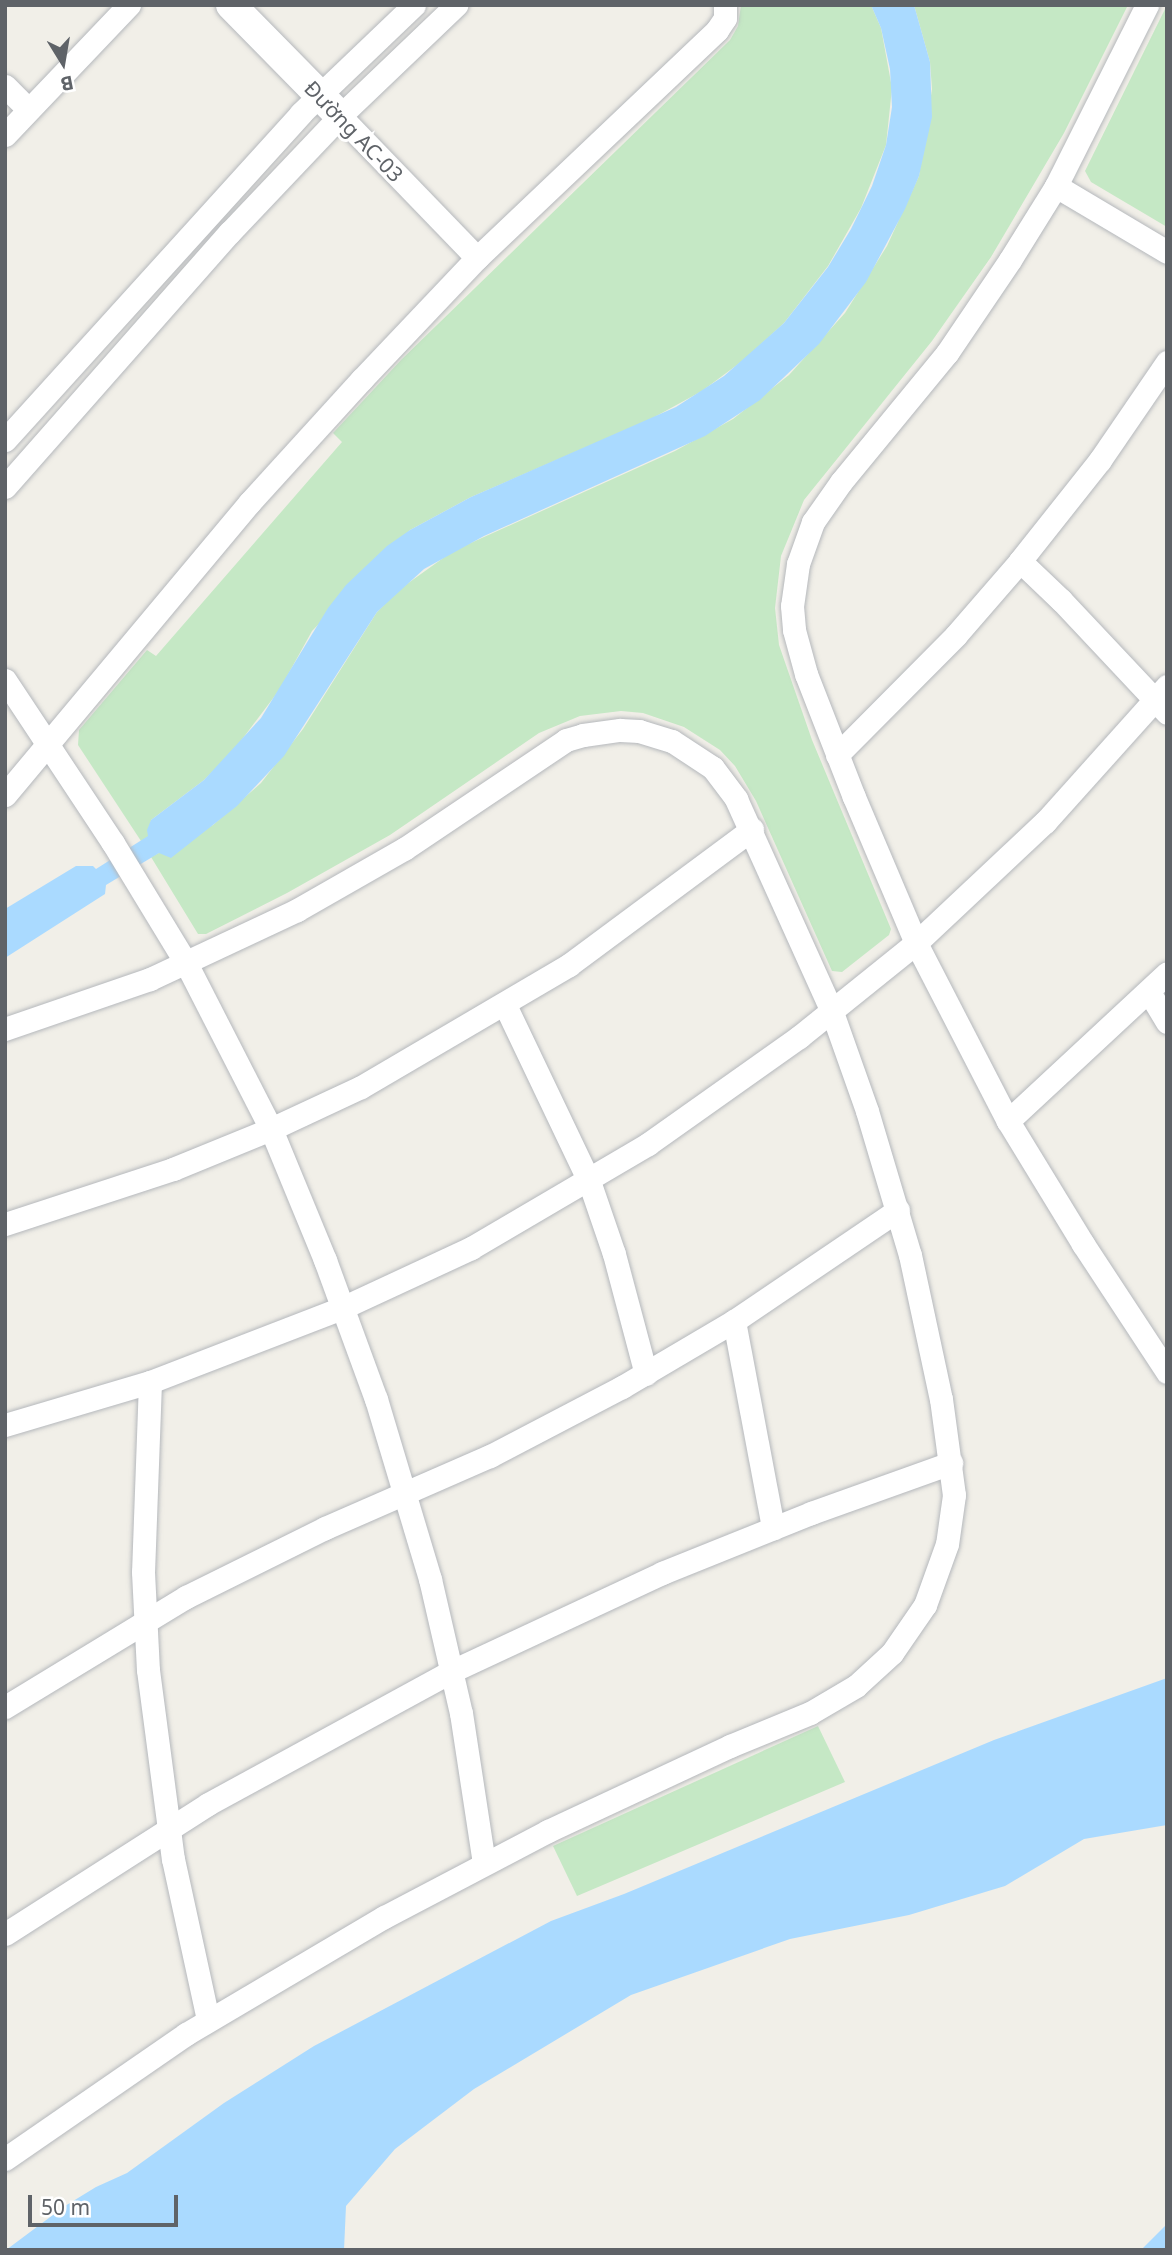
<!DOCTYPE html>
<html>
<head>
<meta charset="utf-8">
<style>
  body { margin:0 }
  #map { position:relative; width:1172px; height:2255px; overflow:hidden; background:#f1efe8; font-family:"Noto Sans",sans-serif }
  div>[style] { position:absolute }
  .green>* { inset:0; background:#c5e8c5 }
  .water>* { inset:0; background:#aadaff }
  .roads { filter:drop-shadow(0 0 2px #b5b8bc) drop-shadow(0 0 2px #b5b8bc) }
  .minor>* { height:23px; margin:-11.5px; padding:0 11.5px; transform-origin:11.5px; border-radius:11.5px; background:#fff }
  .tertiary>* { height:30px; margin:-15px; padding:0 15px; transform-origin:15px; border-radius:15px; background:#fff }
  span { translate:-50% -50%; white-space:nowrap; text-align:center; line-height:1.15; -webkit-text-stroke:6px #fff; paint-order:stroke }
  .street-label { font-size:21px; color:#5f6368 }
  .frame { position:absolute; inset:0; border:7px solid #5f6368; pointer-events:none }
  .north { position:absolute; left:28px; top:28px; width:70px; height:70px; -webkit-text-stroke:5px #fff; paint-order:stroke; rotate:169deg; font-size:19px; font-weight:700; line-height:28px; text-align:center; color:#5f6368 }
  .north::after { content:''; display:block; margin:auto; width:24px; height:32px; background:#5f6368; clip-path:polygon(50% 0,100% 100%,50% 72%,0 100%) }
  .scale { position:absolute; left:28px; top:2195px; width:150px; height:32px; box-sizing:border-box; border:4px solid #5f6368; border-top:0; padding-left:9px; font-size:21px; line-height:24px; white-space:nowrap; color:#5f6368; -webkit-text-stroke:5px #fff; paint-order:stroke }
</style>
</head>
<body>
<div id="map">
  <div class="green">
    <i style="clip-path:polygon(741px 5px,871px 5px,881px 28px,892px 88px,886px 145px,861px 208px,828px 266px,784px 323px,745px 359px,702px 391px,649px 420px,471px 497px,410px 530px,312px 631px,280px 689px,234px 750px,204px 780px,151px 820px,149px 836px,141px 841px,78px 745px,79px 730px,147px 650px,156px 656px,342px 442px,333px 433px,401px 360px,730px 40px,738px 26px)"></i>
    <i style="clip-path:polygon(914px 5px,1128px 5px,1064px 133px,991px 257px,932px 341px,804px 500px,781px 556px,775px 608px,779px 645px,812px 740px,891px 929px,889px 935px,842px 972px,832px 971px,756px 801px,735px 766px,720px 750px,684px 727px,643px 713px,621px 711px,580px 716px,539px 733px,390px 835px,287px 893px,206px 934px,198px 934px,151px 857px,213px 825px,261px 783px,303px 729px,377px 612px,400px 589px,453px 551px,675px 451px,733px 419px,789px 375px,845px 313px,887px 246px,919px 176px,932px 89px,930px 62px)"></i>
    <i style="clip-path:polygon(1167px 5px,1167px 227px,1091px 182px,1085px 171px)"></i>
    <i style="clip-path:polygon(818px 1726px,845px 1782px,577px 1896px,553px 1846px)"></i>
  </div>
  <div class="water">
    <i style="clip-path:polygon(871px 5px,914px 5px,930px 62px,932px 117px,919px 176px,905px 209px,866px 282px,819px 344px,760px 400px,705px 436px,484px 536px,424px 569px,377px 612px,284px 756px,237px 806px,171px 858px,159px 853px,106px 885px,105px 894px,5px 958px,5px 909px,76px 866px,93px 866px,96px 869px,148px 836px,147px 830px,151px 820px,204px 780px,261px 718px,328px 608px,346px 585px,387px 546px,410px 530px,471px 497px,676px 407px,724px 376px,784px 323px,828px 267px,851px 229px,872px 186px,886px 145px,892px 107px,890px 69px,881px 28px)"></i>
    <i style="clip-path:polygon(1167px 1678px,1167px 1825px,1084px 1839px,1005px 1886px,909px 1915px,790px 1939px,631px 1995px,474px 2089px,395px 2149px,346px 2206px,344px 2250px,6px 2250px,65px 2206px,96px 2187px,127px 2173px,224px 2103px,314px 2046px,551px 1921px,624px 1894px,994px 1740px)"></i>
    <i style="clip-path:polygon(1167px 2224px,1167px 2250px,1141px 2250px)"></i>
  </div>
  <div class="roads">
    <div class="minor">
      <i style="left:1147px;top:5px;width:203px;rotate:116.7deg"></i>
      <i style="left:1056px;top:186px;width:87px;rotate:121.9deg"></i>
      <i style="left:1010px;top:260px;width:112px;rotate:124.1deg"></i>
      <i style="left:947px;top:353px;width:167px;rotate:129.4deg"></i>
      <i style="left:841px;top:482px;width:49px;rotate:125deg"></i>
      <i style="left:813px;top:522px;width:45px;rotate:109.7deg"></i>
      <i style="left:798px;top:564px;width:42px;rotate:98.1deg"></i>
      <i style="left:792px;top:606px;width:24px;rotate:85deg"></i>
      <i style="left:794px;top:630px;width:46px;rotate:74.7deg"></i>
      <i style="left:806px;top:674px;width:132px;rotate:68.7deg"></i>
      <i style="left:854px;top:797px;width:159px;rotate:67deg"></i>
      <i style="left:916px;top:943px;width:200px;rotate:62.7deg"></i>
      <i style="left:1008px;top:1121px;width:144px;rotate:58.6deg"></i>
      <i style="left:1083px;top:1244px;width:153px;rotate:56.7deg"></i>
      <i style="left:5px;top:86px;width:33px;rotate:45deg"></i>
      <i style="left:340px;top:116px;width:197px;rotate:46deg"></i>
      <i style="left:5px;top:135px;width:180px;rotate:-46.4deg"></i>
      <i style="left:1056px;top:186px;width:129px;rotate:30.7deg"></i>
      <i style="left:5px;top:440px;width:441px;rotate:-47.8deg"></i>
      <i style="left:301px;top:113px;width:156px;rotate:-43.7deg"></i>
      <i style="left:5px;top:487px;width:340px;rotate:-48.6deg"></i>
      <i style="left:230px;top:232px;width:160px;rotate:-46.5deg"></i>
      <i style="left:340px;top:116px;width:161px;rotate:-43.7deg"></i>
      <i style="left:1020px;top:561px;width:57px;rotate:43.6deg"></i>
      <i style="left:1061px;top:600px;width:155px;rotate:46.8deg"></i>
      <i style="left:5px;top:680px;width:196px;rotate:56.5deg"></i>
      <i style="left:113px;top:843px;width:140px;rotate:58.7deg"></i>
      <i style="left:186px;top:963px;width:186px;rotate:62.9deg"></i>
      <i style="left:271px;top:1129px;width:142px;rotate:67.6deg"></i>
      <i style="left:325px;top:1260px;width:148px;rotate:69.9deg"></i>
      <i style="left:376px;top:1399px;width:188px;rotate:73.3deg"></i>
      <i style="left:430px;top:1579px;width:138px;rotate:77deg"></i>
      <i style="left:461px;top:1713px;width:152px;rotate:81.3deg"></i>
      <i style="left:837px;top:755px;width:169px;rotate:-45.2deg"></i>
      <i style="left:956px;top:635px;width:98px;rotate:-49.1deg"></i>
      <i style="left:1020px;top:561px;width:129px;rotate:-51.6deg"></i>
      <i style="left:1100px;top:460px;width:119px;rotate:-55.6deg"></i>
      <i style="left:5px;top:795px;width:382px;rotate:-50.1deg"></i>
      <i style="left:250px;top:502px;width:166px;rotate:-47.7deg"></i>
      <i style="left:362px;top:379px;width:167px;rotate:-46.5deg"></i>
      <i style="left:477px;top:258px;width:331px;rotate:-43.5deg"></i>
      <i style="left:717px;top:30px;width:14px;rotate:-56deg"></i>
      <i style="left:725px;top:18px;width:13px;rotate:-90deg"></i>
      <i style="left:1149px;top:992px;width:35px;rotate:59deg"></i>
      <i style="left:505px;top:1005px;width:195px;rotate:64.5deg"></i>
      <i style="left:589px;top:1181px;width:77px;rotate:71.1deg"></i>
      <i style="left:614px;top:1254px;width:124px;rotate:75.1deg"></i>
      <i style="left:5px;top:1029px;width:153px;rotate:-19deg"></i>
      <i style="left:150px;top:979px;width:162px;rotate:-25.1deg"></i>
      <i style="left:297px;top:910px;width:123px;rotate:-29.7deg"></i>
      <i style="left:404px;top:849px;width:195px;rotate:-33.9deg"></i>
      <i style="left:566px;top:740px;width:18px;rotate:-16deg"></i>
      <i style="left:583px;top:735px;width:37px;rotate:-8deg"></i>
      <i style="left:620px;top:730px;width:19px;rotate:3deg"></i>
      <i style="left:639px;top:731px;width:34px;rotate:17deg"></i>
      <i style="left:672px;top:741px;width:49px;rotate:33.4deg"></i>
      <i style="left:713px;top:768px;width:39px;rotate:53deg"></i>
      <i style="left:736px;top:799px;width:234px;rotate:65.7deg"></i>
      <i style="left:832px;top:1012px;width:105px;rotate:70.5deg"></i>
      <i style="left:867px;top:1111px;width:150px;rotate:73.4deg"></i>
      <i style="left:910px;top:1255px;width:147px;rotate:77.9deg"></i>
      <i style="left:941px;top:1399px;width:97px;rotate:82.3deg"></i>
      <i style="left:954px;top:1495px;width:49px;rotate:98.1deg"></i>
      <i style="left:947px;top:1544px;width:65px;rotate:109.8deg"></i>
      <i style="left:925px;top:1605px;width:58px;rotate:124.5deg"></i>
      <i style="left:892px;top:1653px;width:49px;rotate:137.5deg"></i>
      <i style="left:856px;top:1686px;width:53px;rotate:149.6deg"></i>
      <i style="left:810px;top:1713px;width:87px;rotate:157.6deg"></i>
      <i style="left:730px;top:1746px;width:201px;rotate:155deg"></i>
      <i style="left:548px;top:1831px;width:185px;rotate:152.3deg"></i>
      <i style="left:384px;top:1917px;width:230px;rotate:149.4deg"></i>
      <i style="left:186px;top:2034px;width:220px;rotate:145.4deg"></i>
      <i style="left:1008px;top:1121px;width:217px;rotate:-42.9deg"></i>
      <i style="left:5px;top:1224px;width:177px;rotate:-18.1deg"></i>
      <i style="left:173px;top:1169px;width:106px;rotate:-22.2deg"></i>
      <i style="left:271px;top:1129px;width:99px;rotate:-25deg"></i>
      <i style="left:361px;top:1087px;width:241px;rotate:-30.4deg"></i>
      <i style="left:569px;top:965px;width:228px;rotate:-36.6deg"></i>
      <i style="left:734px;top:1321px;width:211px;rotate:79.3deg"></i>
      <i style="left:150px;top:1382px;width:190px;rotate:92.1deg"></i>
      <i style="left:143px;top:1572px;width:98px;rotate:87.1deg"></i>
      <i style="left:148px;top:1670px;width:191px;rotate:82.5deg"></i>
      <i style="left:173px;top:1859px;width:165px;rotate:77.7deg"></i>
      <i style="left:5px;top:1425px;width:151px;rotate:-16.5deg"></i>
      <i style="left:150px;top:1382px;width:208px;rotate:-21.1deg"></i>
      <i style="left:344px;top:1307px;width:140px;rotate:-24.9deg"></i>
      <i style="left:471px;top:1248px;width:205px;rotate:-30.4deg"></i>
      <i style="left:648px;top:1144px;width:185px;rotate:-35.3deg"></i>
      <i style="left:799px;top:1037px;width:150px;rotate:-38.8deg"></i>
      <i style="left:916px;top:943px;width:177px;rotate:-43.2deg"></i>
      <i style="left:1045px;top:822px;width:183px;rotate:-48.1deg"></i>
      <i style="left:5px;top:1707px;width:212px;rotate:-31.3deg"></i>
      <i style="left:186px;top:1597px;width:155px;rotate:-26.4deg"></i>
      <i style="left:325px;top:1528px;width:180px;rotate:-23.6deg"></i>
      <i style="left:490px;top:1456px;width:149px;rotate:-27.6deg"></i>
      <i style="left:622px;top:1387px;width:130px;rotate:-30.5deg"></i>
      <i style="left:734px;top:1321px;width:198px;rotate:-34.1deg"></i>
      <i style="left:5px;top:1934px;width:241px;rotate:-32.6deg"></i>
      <i style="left:208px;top:1804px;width:278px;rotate:-28.6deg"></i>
      <i style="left:452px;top:1671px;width:232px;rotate:-25deg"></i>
      <i style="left:662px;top:1573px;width:161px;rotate:-21.9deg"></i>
      <i style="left:811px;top:1513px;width:149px;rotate:-19.7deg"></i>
    </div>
    <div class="tertiary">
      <i style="left:231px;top:5px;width:156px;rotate:45.5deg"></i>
    </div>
  </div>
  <div class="street-label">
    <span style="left:354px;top:131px;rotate:46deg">Đường AC-03</span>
  </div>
  <div class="frame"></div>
  <div class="north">B</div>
  <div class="scale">50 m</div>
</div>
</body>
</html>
